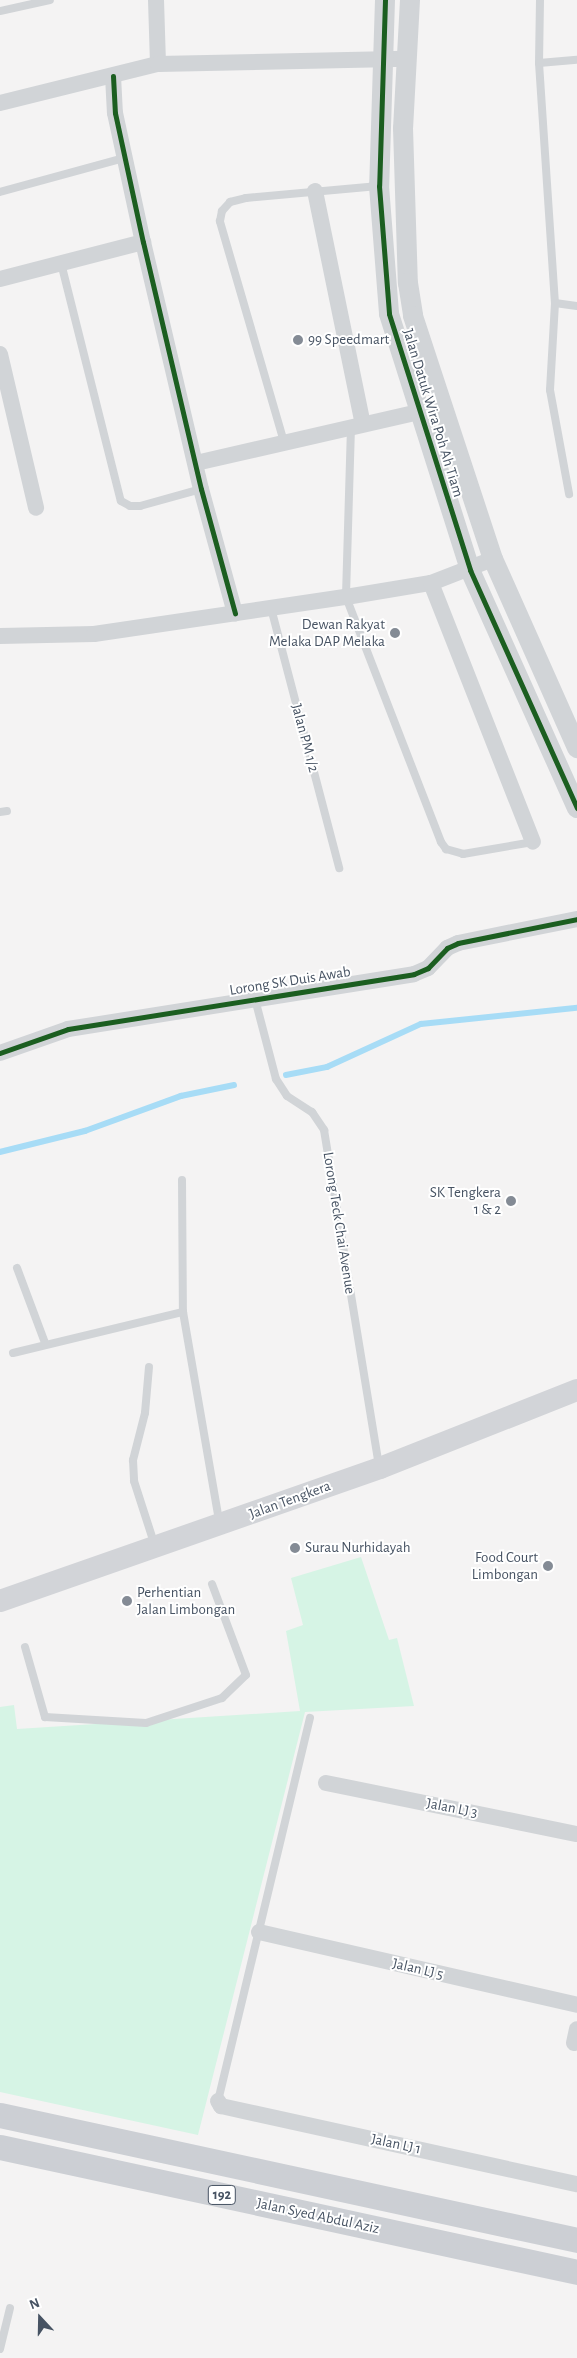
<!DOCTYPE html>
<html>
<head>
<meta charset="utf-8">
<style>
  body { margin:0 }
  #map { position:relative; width:577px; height:2358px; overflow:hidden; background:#f4f3f3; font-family:"Alegreya Sans",sans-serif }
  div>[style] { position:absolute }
  .green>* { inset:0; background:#d6f4e5 }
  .stream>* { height:5.5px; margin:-2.75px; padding:0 2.75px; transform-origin:2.75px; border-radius:2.75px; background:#a7dcf6 }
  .service>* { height:8px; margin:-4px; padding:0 4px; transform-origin:4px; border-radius:4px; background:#d1d4d7 }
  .minor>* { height:16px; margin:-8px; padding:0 8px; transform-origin:8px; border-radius:8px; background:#d1d4d7 }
  .tertiary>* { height:20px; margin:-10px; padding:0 10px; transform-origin:10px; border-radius:10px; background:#d1d4d7 }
  .secondary>* { height:22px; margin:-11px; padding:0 11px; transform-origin:11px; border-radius:11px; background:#d2d4d8 }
  .primary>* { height:25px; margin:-12.5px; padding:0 12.5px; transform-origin:12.5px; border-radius:12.5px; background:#cccfd4 }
  .cycleway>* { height:5px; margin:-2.5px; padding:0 2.5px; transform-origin:2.5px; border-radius:2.5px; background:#1b5e20 }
  .dots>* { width:14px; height:14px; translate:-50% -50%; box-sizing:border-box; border:2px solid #fff; border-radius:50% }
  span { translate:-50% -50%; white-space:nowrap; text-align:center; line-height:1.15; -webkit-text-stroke:4px #fff; paint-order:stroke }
  .shield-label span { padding:1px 4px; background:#fff; border:1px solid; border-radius:4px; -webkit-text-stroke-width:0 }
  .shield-label { font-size:14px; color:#475363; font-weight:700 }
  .poi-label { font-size:15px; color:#475363 }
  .left { translate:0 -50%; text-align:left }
  .right { translate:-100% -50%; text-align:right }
  .street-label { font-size:15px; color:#475363 }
  .north { position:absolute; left:15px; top:2293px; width:50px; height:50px; -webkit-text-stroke:4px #fff; paint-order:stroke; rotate:339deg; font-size:14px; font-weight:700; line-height:20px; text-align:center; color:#475363 }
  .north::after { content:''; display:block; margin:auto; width:18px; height:22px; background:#475363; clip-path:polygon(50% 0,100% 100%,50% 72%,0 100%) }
</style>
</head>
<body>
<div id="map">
  <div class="green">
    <i style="clip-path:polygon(361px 1557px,389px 1640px,397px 1638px,414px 1706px,305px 1712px,198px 2135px,0 2092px,0 1707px,14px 1705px,17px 1729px,300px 1711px,286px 1631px,303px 1625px,291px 1578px)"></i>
  </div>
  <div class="stream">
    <i style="left:286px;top:1075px;width:42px;rotate:-11deg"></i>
    <i style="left:327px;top:1067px;width:103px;rotate:-24.6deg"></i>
    <i style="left:421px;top:1024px;width:157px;rotate:-5.9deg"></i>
    <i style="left:0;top:1152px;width:88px;rotate:-13.9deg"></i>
    <i style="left:85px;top:1131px;width:102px;rotate:-20deg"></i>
    <i style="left:181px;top:1096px;width:54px;rotate:-11.7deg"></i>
  </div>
  <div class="service">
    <i style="left:540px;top:0;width:63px;rotate:90.9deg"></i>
    <i style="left:539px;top:63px;width:241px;rotate:86.2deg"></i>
    <i style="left:555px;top:303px;width:22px;rotate:8deg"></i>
    <i style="left:0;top:11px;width:51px;rotate:-12.4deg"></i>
    <i style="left:539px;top:63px;width:38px;rotate:-5deg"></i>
    <i style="left:0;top:192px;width:129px;rotate:-15.3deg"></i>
    <i style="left:61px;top:263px;width:245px;rotate:75.9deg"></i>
    <i style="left:121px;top:501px;width:10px;rotate:29deg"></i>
    <i style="left:130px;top:506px;width:10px"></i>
    <i style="left:140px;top:506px;width:63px;rotate:-15.6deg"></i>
    <i style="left:555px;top:303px;width:87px;rotate:93.3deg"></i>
    <i style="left:550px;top:390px;width:106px;rotate:79.6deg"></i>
    <i style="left:351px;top:427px;width:170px;rotate:91.7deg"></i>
    <i style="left:346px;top:597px;width:263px;rotate:68.8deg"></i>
    <i style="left:441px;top:842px;width:9px;rotate:54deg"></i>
    <i style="left:446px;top:849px;width:18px;rotate:16deg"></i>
    <i style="left:463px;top:854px;width:71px;rotate:-9.7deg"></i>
    <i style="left:284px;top:442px;width:230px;rotate:-106.2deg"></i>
    <i style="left:220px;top:221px;width:10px;rotate:-79deg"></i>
    <i style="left:222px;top:211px;width:12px;rotate:-48deg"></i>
    <i style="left:230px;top:202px;width:16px;rotate:-14deg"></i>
    <i style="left:246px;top:198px;width:133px;rotate:-5.2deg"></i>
    <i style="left:271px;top:608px;width:269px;rotate:75.3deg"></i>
    <i style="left:0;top:812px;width:7px;rotate:-8deg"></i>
    <i style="left:255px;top:999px;width:83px;rotate:75.3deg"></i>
    <i style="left:276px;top:1079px;width:20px;rotate:57deg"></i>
    <i style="left:287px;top:1096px;width:30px;rotate:33deg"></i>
    <i style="left:312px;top:1112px;width:22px;rotate:56deg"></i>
    <i style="left:324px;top:1130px;width:340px;rotate:80.7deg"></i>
    <i style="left:182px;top:1180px;width:132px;rotate:89.6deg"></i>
    <i style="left:183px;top:1312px;width:212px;rotate:80.2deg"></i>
    <i style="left:17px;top:1268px;width:80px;rotate:69.5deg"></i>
    <i style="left:13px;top:1353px;width:175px;rotate:-13.6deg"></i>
    <i style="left:149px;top:1367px;width:46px;rotate:95deg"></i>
    <i style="left:145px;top:1413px;width:49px;rotate:104.3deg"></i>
    <i style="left:133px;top:1460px;width:21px;rotate:87deg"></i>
    <i style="left:134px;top:1481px;width:68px;rotate:72.1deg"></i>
    <i style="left:25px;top:1647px;width:73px;rotate:74.1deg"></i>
    <i style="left:45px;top:1717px;width:101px;rotate:3.4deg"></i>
    <i style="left:146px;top:1723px;width:80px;rotate:-18.2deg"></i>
    <i style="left:222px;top:1698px;width:33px;rotate:-44deg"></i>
    <i style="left:246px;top:1675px;width:97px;rotate:-110.5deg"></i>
    <i style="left:218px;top:2101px;width:394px;rotate:-76.5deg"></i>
    <i style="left:0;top:2349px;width:42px;rotate:-76.3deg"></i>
  </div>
  <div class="minor">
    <i style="left:156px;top:0;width:64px;rotate:88.2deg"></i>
    <i style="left:113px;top:76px;width:37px;rotate:87deg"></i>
    <i style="left:115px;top:113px;width:132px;rotate:77.8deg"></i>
    <i style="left:143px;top:242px;width:254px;rotate:76.8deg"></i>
    <i style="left:201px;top:489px;width:129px;rotate:74.7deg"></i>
    <i style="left:0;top:103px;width:163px;rotate:-13.9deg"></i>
    <i style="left:158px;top:64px;width:248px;rotate:-1.2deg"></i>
    <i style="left:315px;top:191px;width:238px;rotate:78.4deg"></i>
    <i style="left:0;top:279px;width:148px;rotate:-14.5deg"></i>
    <i style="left:0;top:354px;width:158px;rotate:76.8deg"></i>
    <i style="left:196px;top:463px;width:229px;rotate:-12.9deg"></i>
    <i style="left:431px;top:583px;width:278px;rotate:68.5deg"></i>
    <i style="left:0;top:636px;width:94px;rotate:-1.2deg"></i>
    <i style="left:94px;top:634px;width:255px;rotate:-8.4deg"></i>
    <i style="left:346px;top:597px;width:86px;rotate:-9.4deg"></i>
    <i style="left:431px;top:583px;width:66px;rotate:-21.2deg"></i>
    <i style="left:0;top:1053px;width:72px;rotate:-19.4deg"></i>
    <i style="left:68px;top:1029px;width:350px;rotate:-9deg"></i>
    <i style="left:414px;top:974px;width:15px;rotate:-23deg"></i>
    <i style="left:428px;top:968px;width:28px;rotate:-46deg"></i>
    <i style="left:447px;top:948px;width:12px;rotate:-24deg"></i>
    <i style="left:458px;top:943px;width:121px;rotate:-11.4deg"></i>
    <i style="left:326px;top:1783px;width:256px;rotate:11.5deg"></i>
    <i style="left:259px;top:1932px;width:326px;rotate:12.9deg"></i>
    <i style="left:574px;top:2043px;width:14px;rotate:-78deg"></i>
    <i style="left:218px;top:2101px;width:6px;rotate:59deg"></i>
    <i style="left:221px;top:2106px;width:364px;rotate:12.4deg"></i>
  </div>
  <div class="tertiary">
    <i style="left:385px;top:0;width:186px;rotate:91.8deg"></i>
    <i style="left:379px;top:186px;width:128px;rotate:85.5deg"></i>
    <i style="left:389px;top:314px;width:269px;rotate:72.4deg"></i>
    <i style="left:470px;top:570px;width:261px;rotate:65.8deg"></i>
    <i style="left:410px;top:0;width:128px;rotate:93.1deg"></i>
    <i style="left:403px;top:128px;width:155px;rotate:88.2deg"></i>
    <i style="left:408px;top:283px;width:33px;rotate:81deg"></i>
    <i style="left:413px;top:316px;width:256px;rotate:71.8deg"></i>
    <i style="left:493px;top:559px;width:207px;rotate:66deg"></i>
  </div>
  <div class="secondary">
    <i style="left:0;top:1601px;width:403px;rotate:-19.3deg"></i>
    <i style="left:380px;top:1468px;width:212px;rotate:-21.6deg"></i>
  </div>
  <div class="primary">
    <i style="left:0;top:2115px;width:590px;rotate:12.22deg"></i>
    <i style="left:0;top:2147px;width:590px;rotate:12.22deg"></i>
  </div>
  <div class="cycleway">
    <i style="left:385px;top:0;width:186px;rotate:91.8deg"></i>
    <i style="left:379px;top:186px;width:128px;rotate:85.5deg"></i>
    <i style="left:389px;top:314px;width:269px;rotate:72.4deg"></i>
    <i style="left:470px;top:570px;width:261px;rotate:65.8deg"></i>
    <i style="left:113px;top:76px;width:37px;rotate:87deg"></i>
    <i style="left:115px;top:113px;width:132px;rotate:77.8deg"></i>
    <i style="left:143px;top:242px;width:254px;rotate:76.8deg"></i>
    <i style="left:201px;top:489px;width:129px;rotate:74.7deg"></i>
    <i style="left:0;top:1053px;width:72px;rotate:-19.4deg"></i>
    <i style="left:68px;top:1029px;width:350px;rotate:-9deg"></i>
    <i style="left:414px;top:974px;width:15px;rotate:-23deg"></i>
    <i style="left:428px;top:968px;width:28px;rotate:-46deg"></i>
    <i style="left:447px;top:948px;width:12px;rotate:-24deg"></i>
    <i style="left:458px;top:943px;width:121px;rotate:-11.4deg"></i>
  </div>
  <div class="dots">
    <i style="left:298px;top:340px;background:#848b95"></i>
    <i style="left:395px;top:633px;background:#848b95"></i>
    <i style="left:511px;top:1201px;background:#848b95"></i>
    <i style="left:295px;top:1548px;background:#848b95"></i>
    <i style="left:548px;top:1566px;background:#848b95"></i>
    <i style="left:127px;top:1601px;background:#848b95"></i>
  </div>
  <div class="shield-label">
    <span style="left:222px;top:2195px">192</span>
  </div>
  <div class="poi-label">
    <span class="left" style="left:308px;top:340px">99 Speedmart</span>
    <span class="right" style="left:385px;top:633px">Dewan Rakyat<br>Melaka DAP Melaka</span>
    <span class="right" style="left:501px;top:1201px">SK Tengkera<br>1 &amp; 2</span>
    <span class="left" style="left:305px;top:1548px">Surau Nurhidayah</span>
    <span class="right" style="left:538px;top:1566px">Food Court<br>Limbongan</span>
    <span class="left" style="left:137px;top:1601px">Perhentian<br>Jalan Limbongan</span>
  </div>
  <div class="street-label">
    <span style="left:433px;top:413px;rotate:73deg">Jalan Datuk Wira Poh Ah Tiam</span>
    <span style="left:305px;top:738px;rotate:75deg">Jalan PM 1/2</span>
    <span style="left:290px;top:981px;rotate:-9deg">Lorong SK Duis Awab</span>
    <span style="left:339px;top:1223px;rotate:81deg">Lorong Teck Chai Avenue</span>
    <span style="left:290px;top:1500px;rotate:-20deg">Jalan Tengkera</span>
    <span style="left:452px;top:1808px;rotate:11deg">Jalan LJ 3</span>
    <span style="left:418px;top:1969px;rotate:13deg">Jalan LJ 5</span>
    <span style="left:396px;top:2144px;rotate:12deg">Jalan LJ 1</span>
    <span style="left:318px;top:2216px;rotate:12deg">Jalan Syed Abdul Aziz</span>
  </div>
  <div class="north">N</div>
</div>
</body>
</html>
